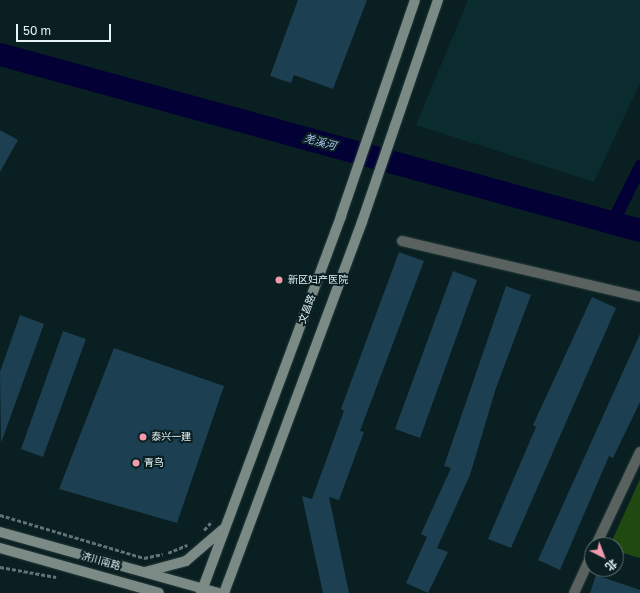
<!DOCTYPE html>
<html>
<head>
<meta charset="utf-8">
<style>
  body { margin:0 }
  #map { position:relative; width:640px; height:593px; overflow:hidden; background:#091f21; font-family:"Golos Text","Noto Sans SC",sans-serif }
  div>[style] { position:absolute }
  .built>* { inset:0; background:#0a2c2f }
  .green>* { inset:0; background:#204811 }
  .canal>* { height:13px; margin:-6.5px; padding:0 6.5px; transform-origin:6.5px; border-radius:6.5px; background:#020035 }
  .river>* { height:23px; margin:-11.5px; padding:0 11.5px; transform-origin:11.5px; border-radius:11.5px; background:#020035 }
  .building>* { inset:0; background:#1d3f52 }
  .path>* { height:2.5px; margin-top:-1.25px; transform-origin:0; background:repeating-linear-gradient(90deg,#617375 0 4px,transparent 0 6px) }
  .roads { filter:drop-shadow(0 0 1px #24393a) drop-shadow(0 0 1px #24393a) }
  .street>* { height:10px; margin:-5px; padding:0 5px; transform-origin:5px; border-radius:5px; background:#59625e }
  .secondary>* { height:10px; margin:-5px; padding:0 5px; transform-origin:5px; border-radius:5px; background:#7b8a85 }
  .dots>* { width:11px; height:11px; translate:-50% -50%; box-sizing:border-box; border:2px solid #091f21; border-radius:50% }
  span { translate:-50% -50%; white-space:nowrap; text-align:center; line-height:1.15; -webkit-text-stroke:4px #091f21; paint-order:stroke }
  .poi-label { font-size:10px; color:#e7f4f5 }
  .left { translate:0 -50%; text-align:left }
  .street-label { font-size:10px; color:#e7f4f5 }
  .water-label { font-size:11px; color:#afc0eb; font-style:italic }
  .north { position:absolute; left:584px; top:537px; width:40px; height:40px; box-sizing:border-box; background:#091f21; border:1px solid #627476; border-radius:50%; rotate:138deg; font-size:11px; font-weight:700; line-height:16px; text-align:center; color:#e7f4f5 }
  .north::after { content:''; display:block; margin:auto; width:14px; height:18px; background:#f29aae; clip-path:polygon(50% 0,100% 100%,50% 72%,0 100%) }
  .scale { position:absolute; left:16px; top:24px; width:95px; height:18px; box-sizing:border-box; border:2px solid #e7f4f5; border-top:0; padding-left:5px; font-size:12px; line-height:14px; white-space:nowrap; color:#e7f4f5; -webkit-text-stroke:3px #091f21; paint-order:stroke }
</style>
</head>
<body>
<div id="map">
  <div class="built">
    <i style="clip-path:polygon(468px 0,640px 0,640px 83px,594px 182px,416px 125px)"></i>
  </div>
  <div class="green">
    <i style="clip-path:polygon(640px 479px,640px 558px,616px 551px,616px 545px,610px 545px)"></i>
  </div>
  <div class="canal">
    <i style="left:612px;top:222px;width:63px;rotate:-63.4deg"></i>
  </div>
  <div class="river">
    <i style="left:0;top:54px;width:664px;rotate:15.38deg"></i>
  </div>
  <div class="building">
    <i style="clip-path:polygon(298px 0,367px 0,333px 89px,294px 75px,291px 83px,270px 76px)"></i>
    <i style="clip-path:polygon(0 130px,18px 140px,0 172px)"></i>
    <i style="clip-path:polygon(399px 252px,424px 261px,360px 431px,364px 432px,339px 500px,329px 497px,349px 593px,323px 593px,302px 496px,312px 499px,344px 411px,341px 409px)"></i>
    <i style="clip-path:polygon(453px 271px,477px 280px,420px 438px,395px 429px)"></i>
    <i style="clip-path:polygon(506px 286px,531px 295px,496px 388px,470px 475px,437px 548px,448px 552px,428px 593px,406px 583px,427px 537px,421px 534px,451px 468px,444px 466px)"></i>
    <i style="clip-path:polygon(592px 297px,616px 308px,511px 548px,488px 539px,536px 427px,533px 425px)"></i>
    <i style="clip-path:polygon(20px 315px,44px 324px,1px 443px,0 372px)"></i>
    <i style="clip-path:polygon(63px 331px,86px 339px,43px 457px,21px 449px)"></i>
    <i style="clip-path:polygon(640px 334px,640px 402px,613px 458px,609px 456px,560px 570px,538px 560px)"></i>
    <i style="clip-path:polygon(114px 348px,224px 386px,177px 523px,59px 489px)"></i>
    <i style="clip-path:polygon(596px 575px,640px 590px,640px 593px,590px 593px)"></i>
  </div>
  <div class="path">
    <i style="left:0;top:515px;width:150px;rotate:16.6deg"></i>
    <i style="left:144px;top:558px;width:19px;rotate:-12deg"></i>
    <i style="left:204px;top:530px;width:12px;rotate:-48deg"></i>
    <i style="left:168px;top:553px;width:21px;rotate:-23deg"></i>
    <i style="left:0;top:567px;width:57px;rotate:10.1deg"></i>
  </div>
  <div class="roads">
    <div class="street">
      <i style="left:402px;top:241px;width:244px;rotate:13.2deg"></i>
      <i style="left:596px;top:545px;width:103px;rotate:-64.7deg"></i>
      <i style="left:574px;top:593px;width:43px;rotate:-65.2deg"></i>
    </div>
    <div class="secondary">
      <i style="left:0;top:532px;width:226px;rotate:15.6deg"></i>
      <i style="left:0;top:548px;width:165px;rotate:15.8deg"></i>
      <i style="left:145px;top:572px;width:42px;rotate:-15deg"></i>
      <i style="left:186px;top:561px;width:48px;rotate:-40.7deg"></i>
      <i style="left:201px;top:593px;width:402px;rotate:-69.6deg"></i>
      <i style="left:341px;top:216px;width:228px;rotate:-71.1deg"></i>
      <i style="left:224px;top:593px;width:396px;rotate:-69.6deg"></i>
      <i style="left:362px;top:222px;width:235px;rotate:-71.1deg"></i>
    </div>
  </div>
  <div class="dots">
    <i style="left:279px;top:280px;background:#f29aae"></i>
    <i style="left:143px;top:437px;background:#f29aae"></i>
    <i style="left:136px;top:463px;background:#f29aae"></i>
  </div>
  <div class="poi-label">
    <span class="left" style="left:288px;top:280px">新区妇产医院</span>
    <span class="left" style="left:151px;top:437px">泰兴一建</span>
    <span class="left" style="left:144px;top:463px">青鸟</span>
  </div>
  <div class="street-label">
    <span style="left:307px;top:309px;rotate:-69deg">文昌路</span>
    <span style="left:101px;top:561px;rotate:16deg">济川南路</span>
  </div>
  <div class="water-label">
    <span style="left:320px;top:142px;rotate:15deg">羌溪河</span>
  </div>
  <div class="north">北</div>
  <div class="scale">50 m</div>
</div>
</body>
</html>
